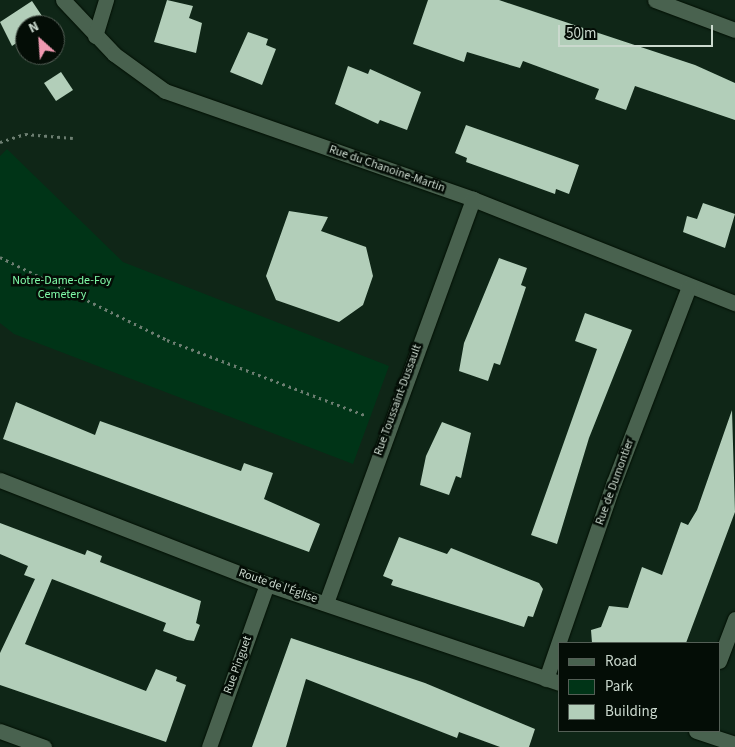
<!DOCTYPE html>
<html>
<head>
<meta charset="utf-8">
<style>
  body { margin:0 }
  #map { position:relative; width:735px; height:747px; overflow:hidden; background:#0f2617; font-family:"Source Sans 3",sans-serif }
  div>[style] { position:absolute }
  .green>* { inset:0; background:#003417 }
  .building>* { inset:0; background:#b2ceb9 }
  .path>* { height:3px; margin-top:-1.5px; transform-origin:0; background:repeating-linear-gradient(90deg,#6c7e71 0 2.5px,transparent 0 6.5px) }
  .roads { filter:drop-shadow(0 0 1px #000f03) drop-shadow(0 0 1px #000f03) }
  .street>* { height:15px; margin:-7.5px; padding:0 7.5px; transform-origin:7.5px; border-radius:7.5px; background:#49624f }
  .secondary>* { height:15px; margin:-7.5px; padding:0 7.5px; transform-origin:7.5px; border-radius:7.5px; background:#49624f }
  span { translate:-50% -50%; white-space:nowrap; text-align:center; line-height:1.15; -webkit-text-stroke:5px #040d06; paint-order:stroke }
  .street-label { font-size:12px; color:#cbd9ce }
  .park-label { font-size:12px; color:#81fba9 }
  .legend { position:absolute; left:558px; top:642px; width:162px; height:90px; box-sizing:border-box; background:#040d06; border:1px solid #545f56; margin:0; padding:6px 9px; list-style:none; font-size:15px; color:#cbd9ce }
  .legend li { display:flex; align-items:center; gap:10px; height:25px }
  .legend b { width:25px; border:1px solid #545f56 }
  .north { position:absolute; left:15px; top:15px; width:50px; height:50px; box-sizing:border-box; background:#040d06; border:1px solid #545f56; border-radius:50%; rotate:334deg; font-size:14px; font-weight:700; line-height:20px; text-align:center; color:#cbd9ce }
  .north::after { content:''; display:block; margin:auto; width:18px; height:22px; background:#f19ab1; clip-path:polygon(50% 0,100% 100%,50% 72%,0 100%) }
  .scale { position:absolute; left:558px; top:25px; width:155px; height:22px; box-sizing:border-box; border:2px solid #cbd9ce; border-top:0; padding-left:6px; font-size:15px; line-height:18px; white-space:nowrap; color:#cbd9ce; -webkit-text-stroke:4px #040d06; paint-order:stroke }
</style>
</head>
<body>
<div id="map">
  <div class="green">
    <i style="clip-path:polygon(7px 149px,123px 262px,389px 366px,353px 464px,14px 334px,0 323px,0 156px)"></i>
  </div>
  <div class="building">
    <i style="clip-path:polygon(167px 0,193px 6px,189px 18px,202px 23px,196px 53px,154px 42px)"></i>
    <i style="clip-path:polygon(428px 0,499px 0,695px 65px,735px 83px,735px 120px,635px 86px,626px 110px,595px 99px,599px 89px,523px 61px,520px 68px,467px 52px,464px 62px,413px 44px)"></i>
    <i style="clip-path:polygon(32px 1px,48px 25px,25px 25px,25px 37px,12px 46px,0 22px)"></i>
    <i style="clip-path:polygon(248px 32px,268px 39px,266px 45px,276px 49px,262px 85px,230px 72px)"></i>
    <i style="clip-path:polygon(348px 66px,368px 74px,370px 69px,421px 92px,407px 130px,380px 120px,378px 124px,335px 104px)"></i>
    <i style="clip-path:polygon(61px 72px,73px 90px,56px 101px,44px 83px)"></i>
    <i style="clip-path:polygon(466px 125px,579px 165px,569px 194px,556px 189px,555px 194px,466px 162px,467px 158px,455px 153px)"></i>
    <i style="clip-path:polygon(703px 203px,735px 214px,725px 248px,683px 232px,687px 216px,697px 219px)"></i>
    <i style="clip-path:polygon(289px 211px,328px 217px,321px 231px,366px 247px,373px 276px,363px 305px,339px 322px,276px 300px,266px 276px)"></i>
    <i style="clip-path:polygon(499px 258px,527px 268px,521px 285px,526px 287px,500px 365px,494px 363px,488px 381px,459px 371px,464px 343px)"></i>
    <i style="clip-path:polygon(585px 313px,632px 330px,589px 438px,557px 544px,531px 535px,597px 349px,575px 341px)"></i>
    <i style="clip-path:polygon(16px 402px,95px 435px,100px 421px,241px 471px,244px 463px,273px 473px,264px 499px,320px 524px,309px 552px,3px 439px)"></i>
    <i style="clip-path:polygon(732px 410px,735px 512px,686px 643px,592px 643px,591px 630px,601px 627px,609px 606px,628px 608px,642px 567px,662px 575px,681px 522px,688px 525px,697px 510px)"></i>
    <i style="clip-path:polygon(442px 422px,471px 433px,461px 478px,456px 476px,449px 495px,420px 485px,426px 456px)"></i>
    <i style="clip-path:polygon(0 523px,85px 555px,87px 550px,102px 556px,100px 562px,201px 601px,196px 623px,200px 625px,194px 641px,187px 640px,163px 631px,166px 623px,52px 579px,25px 644px,146px 691px,156px 669px,177px 677px,176px 681px,186px 685px,166px 742px,0 685px,0 653px,35px 579px,24px 575px,28px 566px,0 554px)"></i>
    <i style="clip-path:polygon(399px 537px,447px 554px,451px 548px,539px 583px,543px 589px,533px 617px,528px 616px,524px 627px,391px 585px,393px 580px,383px 576px)"></i>
    <i style="clip-path:polygon(291px 638px,425px 683px,535px 729px,529px 747px,500px 747px,459px 732px,457px 738px,306px 679px,286px 747px,252px 747px)"></i>
  </div>
  <div class="path">
    <i style="left:0;top:142px;width:26px;rotate:-18deg"></i>
    <i style="left:25px;top:134px;width:48px;rotate:4.8deg"></i>
    <i style="left:0;top:257px;width:186px;rotate:26.4deg"></i>
    <i style="left:167px;top:340px;width:211px;rotate:20.8deg"></i>
  </div>
  <div class="roads">
    <div class="street">
      <i style="left:63px;top:0;width:74px;rotate:46.6deg"></i>
      <i style="left:114px;top:54px;width:63px;rotate:36deg"></i>
      <i style="left:165px;top:91px;width:326px;rotate:19.3deg"></i>
      <i style="left:473px;top:199px;width:282px;rotate:21.7deg"></i>
      <i style="left:655px;top:0;width:85px;rotate:20.6deg"></i>
      <i style="left:95px;top:36px;width:38px;rotate:-73deg"></i>
      <i style="left:326px;top:603px;width:430px;rotate:-70deg"></i>
      <i style="left:719px;top:661px;width:45px;rotate:-69.1deg"></i>
      <i style="left:546px;top:679px;width:208px;rotate:-71deg"></i>
      <i style="left:614px;top:482px;width:209px;rotate:-69deg"></i>
      <i style="left:0;top:731px;width:47px;rotate:20deg"></i>
      <i style="left:209px;top:747px;width:173px;rotate:-70.4deg"></i>
    </div>
    <div class="secondary">
      <i style="left:0;top:480px;width:287px;rotate:21.3deg"></i>
      <i style="left:267px;top:584px;width:308px;rotate:18.7deg"></i>
      <i style="left:696px;top:731px;width:41px;rotate:18.4deg"></i>
    </div>
  </div>
  <div class="street-label">
    <span style="left:387px;top:169px;rotate:19deg">Rue du Chanoine-Martin</span>
    <span style="left:398px;top:400px;rotate:-70deg">Rue Toussaint-Dussault</span>
    <span style="left:615px;top:482px;rotate:-70deg">Rue de Dumontier</span>
    <span style="left:278px;top:586px;rotate:19deg">Route de l'Église</span>
    <span style="left:238px;top:665px;rotate:-70deg">Rue Pinguet</span>
  </div>
  <div class="park-label">
    <span style="left:62px;top:288px">Notre-Dame-de-Foy<br>Cemetery</span>
  </div>
  <ul class="legend">
  <li><b style="height:6px;background:#49624f"></b>Road</li>
  <li><b style="height:14px;background:#003417"></b>Park</li>
  <li><b style="height:14px;background:#b2ceb9"></b>Building</li>
  </ul>
  <div class="north">N</div>
  <div class="scale">50 m</div>
</div>
</body>
</html>
